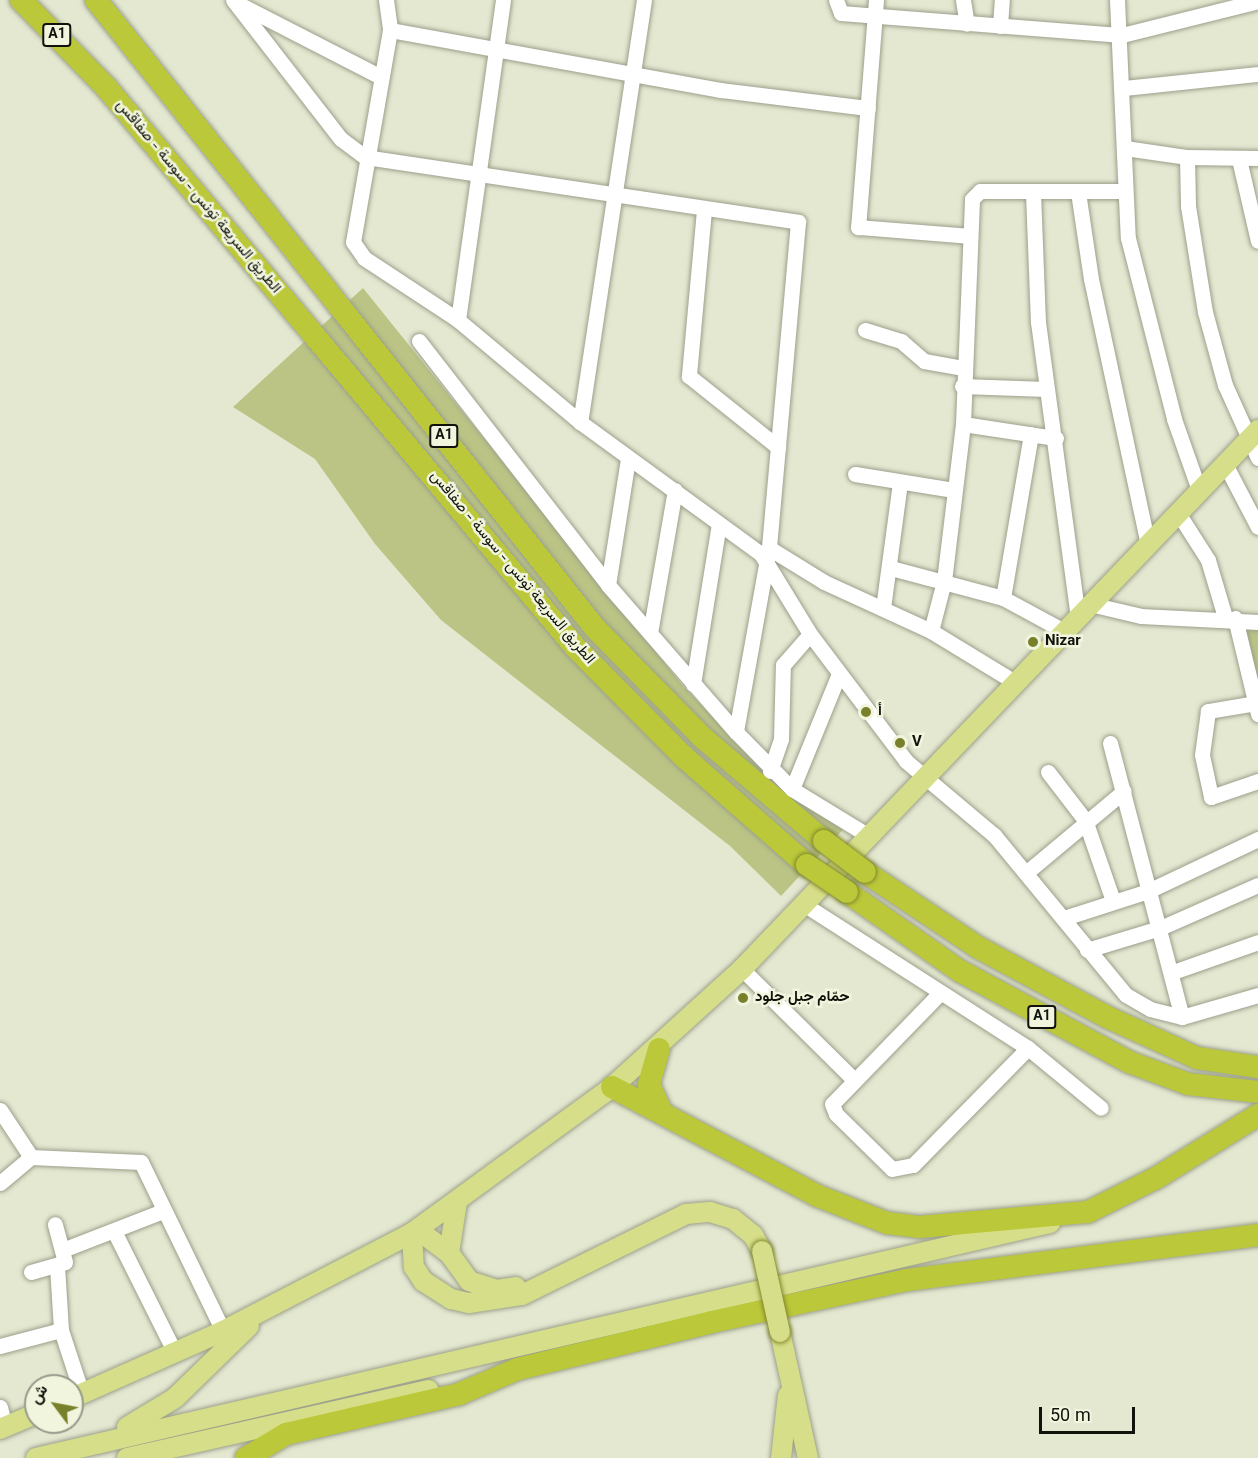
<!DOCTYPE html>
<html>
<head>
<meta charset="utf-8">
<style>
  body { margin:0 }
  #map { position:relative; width:1258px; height:1458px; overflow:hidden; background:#e4e8d1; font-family:Georgia,Vazirmatn,serif }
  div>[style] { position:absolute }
  .green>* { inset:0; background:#bbc485 }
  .roads { filter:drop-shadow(0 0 2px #9ca08b) drop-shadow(0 0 2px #9ca08b) }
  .minor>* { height:15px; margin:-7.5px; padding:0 7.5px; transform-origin:7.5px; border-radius:7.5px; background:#fff }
  .major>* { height:20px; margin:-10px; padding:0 10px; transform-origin:10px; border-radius:10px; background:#d6de89 }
  .highway>* { height:22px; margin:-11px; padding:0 11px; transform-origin:11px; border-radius:11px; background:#bbc83a }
  .bridges { filter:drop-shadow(0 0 2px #80882a) drop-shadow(0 0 2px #80882a) }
  .major-bridge>* { height:20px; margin:-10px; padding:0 10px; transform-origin:10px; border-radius:10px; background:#d6de89 }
  .highway-bridge>* { height:22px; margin:-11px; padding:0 11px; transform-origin:11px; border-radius:11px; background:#bbc83a }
  .dots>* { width:16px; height:16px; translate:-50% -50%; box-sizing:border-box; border:3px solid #f1f5de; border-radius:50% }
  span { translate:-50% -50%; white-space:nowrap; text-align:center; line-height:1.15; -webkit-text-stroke:5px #f1f5de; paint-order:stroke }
  .shield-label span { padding:2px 4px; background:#f1f5de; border:2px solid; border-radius:4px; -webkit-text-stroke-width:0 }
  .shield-label { font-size:14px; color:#11120b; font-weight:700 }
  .street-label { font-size:15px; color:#11120b }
  .poi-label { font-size:15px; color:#11120b; font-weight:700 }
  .left { translate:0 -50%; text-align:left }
  .north { position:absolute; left:24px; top:1374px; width:60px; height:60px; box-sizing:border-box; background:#f1f5de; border:2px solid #979a8a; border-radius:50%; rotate:302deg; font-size:16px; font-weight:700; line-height:24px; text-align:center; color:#11120b }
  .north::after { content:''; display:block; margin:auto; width:21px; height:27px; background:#78802b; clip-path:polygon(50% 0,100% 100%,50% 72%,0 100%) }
  .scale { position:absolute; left:1039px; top:1407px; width:96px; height:27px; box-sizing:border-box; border:3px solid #11120b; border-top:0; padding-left:8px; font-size:18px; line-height:21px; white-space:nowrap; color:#11120b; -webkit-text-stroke:4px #f1f5de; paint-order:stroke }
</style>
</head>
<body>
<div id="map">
  <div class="green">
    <i style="clip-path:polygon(363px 288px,684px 687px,726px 731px,850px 822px,781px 896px,730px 846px,441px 620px,375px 544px,315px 459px,233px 407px)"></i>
    <i style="clip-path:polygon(1242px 622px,1258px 625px,1258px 682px)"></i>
  </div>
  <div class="roads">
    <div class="minor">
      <i style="left:233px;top:0;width:176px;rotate:52.2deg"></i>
      <i style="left:341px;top:139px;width:30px;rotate:37deg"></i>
      <i style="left:365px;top:157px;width:438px;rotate:8.5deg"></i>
      <i style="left:798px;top:222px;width:327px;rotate:95.1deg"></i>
      <i style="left:769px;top:548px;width:187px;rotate:100.2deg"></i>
      <i style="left:736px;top:732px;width:80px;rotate:45.5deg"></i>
      <i style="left:792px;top:789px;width:90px;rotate:31.4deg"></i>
      <i style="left:386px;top:0;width:30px;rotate:82deg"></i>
      <i style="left:390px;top:30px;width:215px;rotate:99.9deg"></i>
      <i style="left:353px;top:242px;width:19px;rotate:55deg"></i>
      <i style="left:364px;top:258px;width:113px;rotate:33.4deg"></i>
      <i style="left:503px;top:0;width:323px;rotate:98deg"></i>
      <i style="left:458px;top:320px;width:159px;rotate:39.9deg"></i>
      <i style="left:644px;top:0;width:427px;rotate:98.6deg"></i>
      <i style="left:580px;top:422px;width:224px;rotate:36.1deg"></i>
      <i style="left:761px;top:554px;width:94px;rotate:58.5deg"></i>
      <i style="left:810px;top:634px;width:159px;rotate:52.9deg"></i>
      <i style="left:906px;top:761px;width:115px;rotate:40.1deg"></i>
      <i style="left:994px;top:835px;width:207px;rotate:50.5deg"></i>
      <i style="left:1126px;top:995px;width:28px;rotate:30deg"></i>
      <i style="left:1150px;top:1009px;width:33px;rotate:14deg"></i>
      <i style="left:1182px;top:1017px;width:79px;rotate:-16.1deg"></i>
      <i style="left:836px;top:0;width:14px;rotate:69deg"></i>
      <i style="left:841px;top:13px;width:282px;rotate:4.5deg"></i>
      <i style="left:1122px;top:35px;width:140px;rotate:-14deg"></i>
      <i style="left:876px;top:0;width:228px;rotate:94.5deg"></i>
      <i style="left:858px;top:227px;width:112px;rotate:4.6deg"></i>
      <i style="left:963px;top:0;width:24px;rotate:81deg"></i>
      <i style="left:1117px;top:0;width:238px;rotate:87.4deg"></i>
      <i style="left:1128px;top:238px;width:187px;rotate:75.7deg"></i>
      <i style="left:1174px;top:419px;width:75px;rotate:70.6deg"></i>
      <i style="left:237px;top:3px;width:162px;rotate:27.2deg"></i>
      <i style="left:1000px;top:26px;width:26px;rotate:-86deg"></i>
      <i style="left:390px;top:30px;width:336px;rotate:10.3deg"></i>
      <i style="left:721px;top:90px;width:148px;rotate:7deg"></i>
      <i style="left:1124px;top:88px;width:135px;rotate:-6deg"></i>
      <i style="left:1125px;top:148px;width:63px;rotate:8.3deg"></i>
      <i style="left:1187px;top:157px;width:71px;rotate:0.8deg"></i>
      <i style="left:1187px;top:157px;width:49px;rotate:88.8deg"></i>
      <i style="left:1188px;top:206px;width:107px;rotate:80.9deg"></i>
      <i style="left:1205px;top:312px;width:76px;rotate:74.7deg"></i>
      <i style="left:1225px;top:385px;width:80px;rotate:65.7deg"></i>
      <i style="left:1239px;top:159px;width:84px;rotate:77deg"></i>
      <i style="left:1078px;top:192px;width:88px;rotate:81.5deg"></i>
      <i style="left:1091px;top:279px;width:271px;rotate:77.9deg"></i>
      <i style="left:1033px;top:193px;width:129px;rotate:87.8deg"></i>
      <i style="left:1038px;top:322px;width:297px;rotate:82.3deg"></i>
      <i style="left:704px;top:210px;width:167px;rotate:95.2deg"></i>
      <i style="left:689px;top:376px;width:114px;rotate:38.6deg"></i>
      <i style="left:865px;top:330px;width:38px;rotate:17deg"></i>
      <i style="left:901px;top:341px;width:30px;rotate:41deg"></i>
      <i style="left:924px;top:361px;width:39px;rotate:10deg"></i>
      <i style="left:419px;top:341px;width:309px;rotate:52.2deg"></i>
      <i style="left:608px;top:585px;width:195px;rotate:49deg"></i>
      <i style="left:962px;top:386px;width:84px;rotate:2deg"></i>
      <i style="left:963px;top:424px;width:94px;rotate:8.6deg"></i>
      <i style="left:1225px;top:464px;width:71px;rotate:62.4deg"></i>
      <i style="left:855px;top:474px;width:100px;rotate:9.2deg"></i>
      <i style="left:1178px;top:513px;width:56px;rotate:57.4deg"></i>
      <i style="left:1208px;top:560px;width:59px;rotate:73.4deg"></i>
      <i style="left:769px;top:548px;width:65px;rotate:31.7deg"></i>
      <i style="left:824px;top:582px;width:118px;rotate:24.6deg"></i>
      <i style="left:931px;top:631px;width:96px;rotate:31.4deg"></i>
      <i style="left:891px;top:568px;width:116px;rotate:15deg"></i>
      <i style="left:1003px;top:598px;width:69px;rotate:28.4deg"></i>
      <i style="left:608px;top:585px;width:128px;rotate:-81deg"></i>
      <i style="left:1003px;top:598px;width:166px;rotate:-80.3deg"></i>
      <i style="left:1090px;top:604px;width:52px;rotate:13.2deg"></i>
      <i style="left:1141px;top:616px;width:117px;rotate:2.9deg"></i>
      <i style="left:883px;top:608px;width:127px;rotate:-82.3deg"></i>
      <i style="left:1235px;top:618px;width:99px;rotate:76.5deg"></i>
      <i style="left:931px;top:631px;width:52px;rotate:-75.4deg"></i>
      <i style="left:944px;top:581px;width:158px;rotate:-83.1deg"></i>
      <i style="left:963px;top:424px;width:225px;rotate:-87.7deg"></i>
      <i style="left:972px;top:199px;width:11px;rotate:-45deg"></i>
      <i style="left:980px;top:191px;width:143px"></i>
      <i style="left:650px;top:633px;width:145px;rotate:-80.1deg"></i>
      <i style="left:693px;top:684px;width:162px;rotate:-80.8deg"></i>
      <i style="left:1256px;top:703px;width:49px;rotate:170.5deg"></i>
      <i style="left:1208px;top:711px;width:44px;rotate:97.8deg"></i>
      <i style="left:1202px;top:755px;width:43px;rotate:77.9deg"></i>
      <i style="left:1211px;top:797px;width:50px;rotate:-18.8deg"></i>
      <i style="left:1110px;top:743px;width:283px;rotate:75.3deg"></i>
      <i style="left:770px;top:771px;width:34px;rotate:-71deg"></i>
      <i style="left:781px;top:739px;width:74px;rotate:-88.5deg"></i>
      <i style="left:783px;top:665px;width:41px;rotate:-48.9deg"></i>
      <i style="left:1048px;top:772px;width:61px;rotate:52.4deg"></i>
      <i style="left:1085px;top:820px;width:86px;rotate:70.9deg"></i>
      <i style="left:792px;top:789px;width:124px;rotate:-67.8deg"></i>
      <i style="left:1027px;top:872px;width:126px;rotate:-39.9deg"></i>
      <i style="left:805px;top:905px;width:265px;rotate:32.7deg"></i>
      <i style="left:1028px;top:1048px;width:94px;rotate:39.4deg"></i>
      <i style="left:1064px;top:918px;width:88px;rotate:-17.8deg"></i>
      <i style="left:1148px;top:891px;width:122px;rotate:-25.3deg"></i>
      <i style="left:1087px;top:950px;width:76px;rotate:-16.8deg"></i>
      <i style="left:1160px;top:928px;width:107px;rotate:-23.7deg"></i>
      <i style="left:742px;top:969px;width:158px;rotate:44.7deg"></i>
      <i style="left:1173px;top:972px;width:90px;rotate:-19.4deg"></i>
      <i style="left:939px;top:994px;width:153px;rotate:134.2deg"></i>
      <i style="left:832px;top:1104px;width:11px;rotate:68deg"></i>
      <i style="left:836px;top:1114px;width:78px;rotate:44.5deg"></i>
      <i style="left:892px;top:1169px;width:21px;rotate:-11deg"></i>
      <i style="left:913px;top:1165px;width:164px;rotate:-45.5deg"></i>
      <i style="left:0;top:1110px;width:56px;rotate:56.6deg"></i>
      <i style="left:31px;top:1157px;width:110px;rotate:2.6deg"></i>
      <i style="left:141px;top:1162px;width:188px;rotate:64.1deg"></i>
      <i style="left:0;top:1183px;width:40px;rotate:-40deg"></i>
      <i style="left:115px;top:1233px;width:134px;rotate:63.4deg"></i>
      <i style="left:65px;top:1249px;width:105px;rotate:-21.2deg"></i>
      <i style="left:57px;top:1266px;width:64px;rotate:86.4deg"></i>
      <i style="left:61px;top:1330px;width:67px;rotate:71.8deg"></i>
      <i style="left:31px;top:1272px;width:35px;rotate:-16deg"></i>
      <i style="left:65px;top:1262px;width:39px;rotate:-105deg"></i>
      <i style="left:0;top:1346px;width:63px;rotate:-14.7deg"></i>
      <i style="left:0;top:1407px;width:21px;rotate:76deg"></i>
    </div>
    <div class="major">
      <i style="left:418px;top:1230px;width:39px;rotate:37deg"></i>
      <i style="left:449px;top:1253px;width:34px;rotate:54deg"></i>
      <i style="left:469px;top:1281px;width:29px;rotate:18deg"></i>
      <i style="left:497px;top:1290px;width:19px;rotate:-9deg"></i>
      <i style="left:412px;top:1233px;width:34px;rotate:87deg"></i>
      <i style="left:414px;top:1267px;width:17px;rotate:57deg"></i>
      <i style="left:423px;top:1281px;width:33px;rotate:33deg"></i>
      <i style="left:451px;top:1299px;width:18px;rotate:13deg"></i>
      <i style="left:469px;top:1303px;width:54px;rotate:-8.6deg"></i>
      <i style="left:522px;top:1295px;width:183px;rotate:-26.3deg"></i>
      <i style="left:686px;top:1214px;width:24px;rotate:-5deg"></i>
      <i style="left:710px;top:1212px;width:24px;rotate:17deg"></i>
      <i style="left:733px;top:1219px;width:26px;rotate:39deg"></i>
      <i style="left:753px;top:1235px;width:18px;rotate:61deg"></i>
      <i style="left:449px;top:1253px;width:52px;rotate:-81.1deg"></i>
      <i style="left:780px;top:1332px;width:129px;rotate:77.5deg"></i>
      <i style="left:72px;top:1398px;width:165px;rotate:-23.9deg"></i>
      <i style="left:223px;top:1331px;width:213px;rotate:-27.4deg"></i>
      <i style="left:412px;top:1233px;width:248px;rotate:-36.1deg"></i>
      <i style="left:612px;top:1087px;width:176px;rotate:-42.2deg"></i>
      <i style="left:742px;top:969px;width:746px;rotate:-46.25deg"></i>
      <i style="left:127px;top:1427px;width:56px;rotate:-31.1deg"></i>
      <i style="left:175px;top:1398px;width:103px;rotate:-44.2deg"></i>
      <i style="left:0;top:1429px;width:39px;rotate:-23deg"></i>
      <i style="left:36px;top:1458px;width:1041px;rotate:-13.05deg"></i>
      <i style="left:127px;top:1458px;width:309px;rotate:-12.7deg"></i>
      <i style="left:781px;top:1458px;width:63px;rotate:-83.7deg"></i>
    </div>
    <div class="highway">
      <i style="left:21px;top:0;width:122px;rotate:45.7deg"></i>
      <i style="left:106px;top:87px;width:732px;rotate:50.04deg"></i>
      <i style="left:576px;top:648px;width:153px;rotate:45.3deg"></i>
      <i style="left:684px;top:757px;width:164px;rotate:41.3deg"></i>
      <i style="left:96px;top:0;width:802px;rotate:51.53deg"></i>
      <i style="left:595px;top:628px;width:153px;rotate:45.5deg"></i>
      <i style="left:702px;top:737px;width:160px;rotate:40.4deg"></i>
      <i style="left:865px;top:872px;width:137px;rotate:33.7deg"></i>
      <i style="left:979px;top:948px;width:145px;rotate:28.3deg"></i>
      <i style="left:1107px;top:1017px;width:99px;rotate:24.5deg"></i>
      <i style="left:1197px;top:1058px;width:62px;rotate:8.4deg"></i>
      <i style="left:847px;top:892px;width:138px;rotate:35deg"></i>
      <i style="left:960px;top:971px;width:192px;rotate:28.3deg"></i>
      <i style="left:1129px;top:1062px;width:63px;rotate:20.4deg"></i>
      <i style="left:1188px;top:1084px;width:70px;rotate:6.5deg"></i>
      <i style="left:659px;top:1049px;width:37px;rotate:106deg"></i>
      <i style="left:649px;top:1085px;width:31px;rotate:65deg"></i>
      <i style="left:612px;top:1087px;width:233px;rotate:27.9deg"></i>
      <i style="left:818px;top:1196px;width:74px;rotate:21.4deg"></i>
      <i style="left:887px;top:1223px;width:32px;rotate:7deg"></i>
      <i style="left:919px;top:1227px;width:170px;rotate:-5.1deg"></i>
      <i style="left:1088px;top:1212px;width:76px;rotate:-26.6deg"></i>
      <i style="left:1156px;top:1178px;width:120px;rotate:-31.7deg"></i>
      <i style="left:246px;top:1458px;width:47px;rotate:-31deg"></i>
      <i style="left:286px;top:1434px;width:178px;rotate:-13deg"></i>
      <i style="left:459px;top:1394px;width:64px;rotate:-23deg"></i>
      <i style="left:518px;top:1369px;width:200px;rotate:-13.6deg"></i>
      <i style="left:712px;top:1322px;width:199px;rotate:-12.2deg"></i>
      <i style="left:907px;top:1280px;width:354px;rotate:-7.3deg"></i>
    </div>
  </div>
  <div class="bridges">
    <div class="major-bridge">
      <i style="left:762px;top:1251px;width:83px;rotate:77.5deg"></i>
    </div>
    <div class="highway-bridge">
      <i style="left:824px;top:841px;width:51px;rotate:37.1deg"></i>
      <i style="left:807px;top:865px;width:48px;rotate:34deg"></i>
    </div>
  </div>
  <div class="dots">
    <i style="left:1033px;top:642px;background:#78802b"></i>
    <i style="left:866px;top:712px;background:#78802b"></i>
    <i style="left:900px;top:743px;background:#78802b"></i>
    <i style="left:743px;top:998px;background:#78802b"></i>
  </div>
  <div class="shield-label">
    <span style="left:57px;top:35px">A1</span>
    <span style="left:444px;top:436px">A1</span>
    <span style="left:1042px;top:1017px">A1</span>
  </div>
  <div class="street-label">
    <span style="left:198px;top:197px;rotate:50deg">الطريق السريعة تونس - سوسة - صفاقس</span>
    <span style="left:512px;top:568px;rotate:50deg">الطريق السريعة تونس - سوسة - صفاقس</span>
  </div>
  <div class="poi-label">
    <span class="left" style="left:1045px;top:642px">Nizar</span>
    <span class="left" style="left:878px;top:712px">أ</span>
    <span class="left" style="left:912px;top:743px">V</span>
    <span class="left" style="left:755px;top:998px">حمّام جبل جلود</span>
  </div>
  <div class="north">ش</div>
  <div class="scale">50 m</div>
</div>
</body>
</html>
